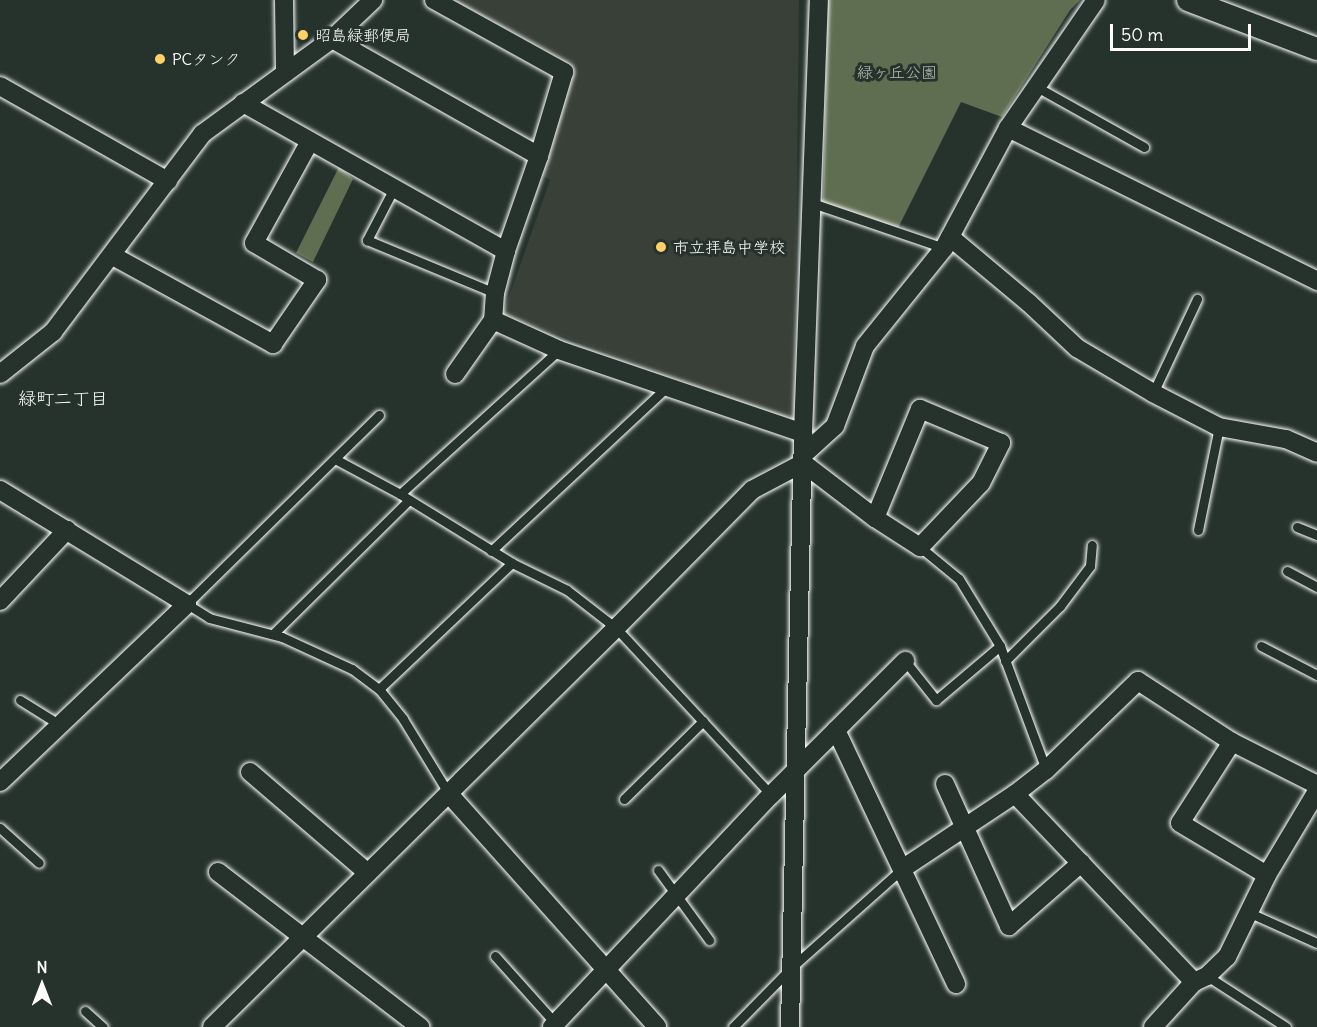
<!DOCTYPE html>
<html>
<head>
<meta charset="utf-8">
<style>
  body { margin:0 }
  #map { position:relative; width:1317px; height:1027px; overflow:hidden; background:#26332d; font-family:Delius,"Klee One",sans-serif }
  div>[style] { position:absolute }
  .built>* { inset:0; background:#394037 }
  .green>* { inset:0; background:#5f6e50 }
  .roads { filter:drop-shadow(0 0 2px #fff) drop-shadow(0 0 2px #fff) }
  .service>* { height:9px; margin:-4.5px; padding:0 4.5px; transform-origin:4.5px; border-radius:4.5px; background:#26332d }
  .minor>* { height:18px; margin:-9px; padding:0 9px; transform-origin:9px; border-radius:9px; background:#26332d }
  .tertiary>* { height:22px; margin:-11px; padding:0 11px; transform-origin:11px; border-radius:11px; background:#26332d }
  .dots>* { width:16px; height:16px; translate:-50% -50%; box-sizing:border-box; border:3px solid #26332d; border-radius:50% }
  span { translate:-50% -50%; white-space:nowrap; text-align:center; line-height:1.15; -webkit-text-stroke:6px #26332d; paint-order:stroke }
  .poi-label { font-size:16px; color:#fff }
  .left { translate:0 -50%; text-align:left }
  .park-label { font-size:16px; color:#b7beb0 }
  .neighbourhood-label { font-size:18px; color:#fff }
  .north { position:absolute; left:12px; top:955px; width:60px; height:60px; -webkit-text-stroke:4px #26332d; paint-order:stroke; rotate:0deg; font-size:16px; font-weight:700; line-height:24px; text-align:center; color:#fff }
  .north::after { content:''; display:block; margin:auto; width:21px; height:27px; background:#fff; clip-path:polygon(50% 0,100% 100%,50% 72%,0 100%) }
  .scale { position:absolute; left:1110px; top:24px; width:141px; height:27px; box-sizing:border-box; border:3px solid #fff; border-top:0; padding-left:8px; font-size:18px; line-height:21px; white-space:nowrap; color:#fff; -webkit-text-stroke:4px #26332d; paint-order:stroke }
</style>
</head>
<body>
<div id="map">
  <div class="built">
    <i style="clip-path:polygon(454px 0,799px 0,794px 422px,503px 314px,550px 180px,534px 170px,572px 63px)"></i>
  </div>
  <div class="green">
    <i style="clip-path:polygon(828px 0,1080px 0,1070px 10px,1002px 117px,961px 102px,898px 228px,823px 206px)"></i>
    <i style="clip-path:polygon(339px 167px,353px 179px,313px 262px,296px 253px)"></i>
  </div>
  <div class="roads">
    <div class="service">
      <i style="left:1035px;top:86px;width:125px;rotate:29.2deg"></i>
      <i style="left:394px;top:188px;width:59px;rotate:117.4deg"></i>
      <i style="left:367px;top:240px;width:139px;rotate:22.5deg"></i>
      <i style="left:812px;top:203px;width:139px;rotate:18.8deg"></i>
      <i style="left:1153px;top:393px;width:104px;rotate:-64.9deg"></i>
      <i style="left:379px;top:415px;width:269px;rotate:135.5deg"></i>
      <i style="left:187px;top:604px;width:26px;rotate:32deg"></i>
      <i style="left:209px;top:618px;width:75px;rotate:14.6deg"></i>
      <i style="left:282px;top:637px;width:77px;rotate:24.6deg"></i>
      <i style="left:352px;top:669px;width:34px;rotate:37deg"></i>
      <i style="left:379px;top:689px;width:38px;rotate:51deg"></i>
      <i style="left:403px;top:719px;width:88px;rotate:58.5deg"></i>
      <i style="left:335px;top:459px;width:74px;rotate:28.3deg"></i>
      <i style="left:400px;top:494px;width:132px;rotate:31.6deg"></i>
      <i style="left:512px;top:563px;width:61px;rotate:26.1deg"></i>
      <i style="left:567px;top:590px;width:62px;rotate:37.8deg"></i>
      <i style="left:616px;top:628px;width:228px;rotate:47.1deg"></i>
      <i style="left:400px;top:494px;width:215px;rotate:-42.2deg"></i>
      <i style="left:1297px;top:527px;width:22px;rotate:22deg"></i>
      <i style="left:1198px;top:530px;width:105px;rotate:-78.5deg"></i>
      <i style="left:920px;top:547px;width:50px;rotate:39.4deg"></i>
      <i style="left:959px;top:579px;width:79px;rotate:58.5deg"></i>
      <i style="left:1000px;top:646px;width:132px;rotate:69.6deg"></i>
      <i style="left:491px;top:551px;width:241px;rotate:-43deg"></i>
      <i style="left:1287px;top:571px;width:34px;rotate:28deg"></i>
      <i style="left:273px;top:634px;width:191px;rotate:-44.6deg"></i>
      <i style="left:1261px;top:646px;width:63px;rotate:27.4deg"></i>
      <i style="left:905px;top:661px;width:50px;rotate:51.5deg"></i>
      <i style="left:936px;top:700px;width:84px;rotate:-40.2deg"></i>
      <i style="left:1005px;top:661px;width:78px;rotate:-45deg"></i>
      <i style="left:1060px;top:606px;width:50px;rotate:-53.1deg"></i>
      <i style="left:1090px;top:566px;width:21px;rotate:-85deg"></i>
      <i style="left:379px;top:689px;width:183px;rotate:-43.5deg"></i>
      <i style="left:20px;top:700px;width:47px;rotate:32deg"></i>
      <i style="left:624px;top:799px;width:111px;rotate:-44.6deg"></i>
      <i style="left:0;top:828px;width:52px;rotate:41.9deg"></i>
      <i style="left:658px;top:870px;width:87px;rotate:53.9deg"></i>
      <i style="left:1250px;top:913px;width:73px;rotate:24.1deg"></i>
      <i style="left:495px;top:956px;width:91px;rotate:48.1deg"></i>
      <i style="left:1207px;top:976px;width:94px;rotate:32.8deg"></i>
      <i style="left:85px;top:1011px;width:24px;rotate:42deg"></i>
      <i style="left:733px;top:1027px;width:84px;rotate:-45.5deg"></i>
      <i style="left:792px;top:967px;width:147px;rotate:-41.7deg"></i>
    </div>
    <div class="minor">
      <i style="left:284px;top:0;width:73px;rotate:89.2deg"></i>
      <i style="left:434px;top:0;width:149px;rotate:29deg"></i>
      <i style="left:564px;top:72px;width:88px;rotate:106.6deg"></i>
      <i style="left:539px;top:156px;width:101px;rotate:109.2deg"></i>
      <i style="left:506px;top:251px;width:43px;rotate:104.7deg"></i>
      <i style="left:495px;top:293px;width:27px;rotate:94deg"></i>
      <i style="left:493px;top:320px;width:66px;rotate:125.1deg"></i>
      <i style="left:332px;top:39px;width:238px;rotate:29.5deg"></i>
      <i style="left:0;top:86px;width:193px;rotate:29.5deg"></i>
      <i style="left:243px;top:103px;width:302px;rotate:29.4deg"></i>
      <i style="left:1008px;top:128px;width:345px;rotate:26.3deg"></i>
      <i style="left:950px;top:237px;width:103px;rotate:39.9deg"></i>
      <i style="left:1029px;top:303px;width:66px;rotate:43.2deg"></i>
      <i style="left:1077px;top:348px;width:88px;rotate:30.6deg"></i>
      <i style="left:1153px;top:393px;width:74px;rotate:27.3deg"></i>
      <i style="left:1219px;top:427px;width:68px;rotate:10.2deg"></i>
      <i style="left:1286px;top:439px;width:34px;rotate:24deg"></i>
      <i style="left:113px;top:256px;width:183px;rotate:28.8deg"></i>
      <i style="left:273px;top:344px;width:78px;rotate:-55.5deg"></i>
      <i style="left:317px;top:280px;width:73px;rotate:-149.6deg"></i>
      <i style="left:254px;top:243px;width:116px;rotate:-61.2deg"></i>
      <i style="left:493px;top:320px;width:72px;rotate:24.4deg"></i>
      <i style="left:559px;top:350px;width:258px;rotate:18.8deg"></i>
      <i style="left:0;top:374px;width:68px;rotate:-38.4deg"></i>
      <i style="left:53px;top:332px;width:248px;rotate:-53deg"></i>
      <i style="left:202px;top:134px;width:161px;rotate:-36.2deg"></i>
      <i style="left:332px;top:39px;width:57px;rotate:-43.6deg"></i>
      <i style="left:803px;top:455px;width:43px;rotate:-42.2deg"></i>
      <i style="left:835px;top:426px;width:85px;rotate:-69.4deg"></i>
      <i style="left:865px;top:346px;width:126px;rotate:-51.1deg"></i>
      <i style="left:944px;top:248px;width:136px;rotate:-61.9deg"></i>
      <i style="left:1008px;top:128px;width:155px;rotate:-55.5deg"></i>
      <i style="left:803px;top:463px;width:91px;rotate:37.4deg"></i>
      <i style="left:875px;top:518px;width:54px;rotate:32.8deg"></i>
      <i style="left:920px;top:547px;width:88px;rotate:-46.4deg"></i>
      <i style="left:981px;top:483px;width:45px;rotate:-63.4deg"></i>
      <i style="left:1001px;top:443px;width:88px;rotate:-157.2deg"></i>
      <i style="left:920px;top:409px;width:118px;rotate:112.4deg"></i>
      <i style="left:0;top:490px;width:219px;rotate:31.4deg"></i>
      <i style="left:187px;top:604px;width:258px;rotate:136.4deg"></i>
      <i style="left:0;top:601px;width:98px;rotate:-46.7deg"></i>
      <i style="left:836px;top:730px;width:281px;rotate:64.7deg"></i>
      <i style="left:1232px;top:742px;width:96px;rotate:122.7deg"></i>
      <i style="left:1180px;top:823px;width:101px;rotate:30.9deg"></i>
      <i style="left:250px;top:772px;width:155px;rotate:40.6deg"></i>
      <i style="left:945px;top:784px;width:156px;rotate:65.7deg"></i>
      <i style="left:1009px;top:926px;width:96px;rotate:-41.2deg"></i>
      <i style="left:449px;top:794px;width:312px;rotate:48.2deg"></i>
      <i style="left:1015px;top:794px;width:260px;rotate:46.4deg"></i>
      <i style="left:902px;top:869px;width:136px;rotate:-33.6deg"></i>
      <i style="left:1015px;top:794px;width:39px;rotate:-38deg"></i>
      <i style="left:1046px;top:770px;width:128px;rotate:-44.1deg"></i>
      <i style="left:1138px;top:681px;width:112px;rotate:33deg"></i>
      <i style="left:1232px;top:742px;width:95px;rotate:26.8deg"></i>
      <i style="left:218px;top:872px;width:255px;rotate:37.5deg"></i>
      <i style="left:212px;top:1027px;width:568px;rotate:-44.64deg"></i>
      <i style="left:616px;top:628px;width:194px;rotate:-45.4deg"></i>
      <i style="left:752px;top:490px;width:58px;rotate:-27.9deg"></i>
      <i style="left:552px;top:1027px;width:319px;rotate:-46.7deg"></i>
      <i style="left:771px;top:795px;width:190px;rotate:-45deg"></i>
      <i style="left:790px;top:1027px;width:594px;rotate:-88.75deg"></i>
      <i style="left:803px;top:433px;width:433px;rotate:-87.9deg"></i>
      <i style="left:1153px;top:1027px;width:61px;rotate:-47.7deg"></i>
      <i style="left:1194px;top:982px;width:14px;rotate:-25deg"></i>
      <i style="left:1207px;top:976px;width:28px;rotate:-44deg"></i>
      <i style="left:1227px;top:957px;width:91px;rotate:-64deg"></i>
      <i style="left:1267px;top:875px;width:98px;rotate:-59.2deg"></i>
    </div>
    <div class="tertiary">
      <i style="left:1188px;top:0;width:138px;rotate:20.8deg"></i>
    </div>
  </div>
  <div class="dots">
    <i style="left:303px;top:35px;background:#ffd166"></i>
    <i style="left:160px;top:59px;background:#ffd166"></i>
    <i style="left:661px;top:247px;background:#ffd166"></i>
  </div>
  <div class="poi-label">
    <span class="left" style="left:315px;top:35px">昭島緑郵便局</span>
    <span class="left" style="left:172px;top:59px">PCタンク</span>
    <span class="left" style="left:673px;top:247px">市立拝島中学校</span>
  </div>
  <div class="park-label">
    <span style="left:897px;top:72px">緑ヶ丘公園</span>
  </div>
  <div class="neighbourhood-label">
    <span style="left:63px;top:399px">緑町二丁目</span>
  </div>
  <div class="north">N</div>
  <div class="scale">50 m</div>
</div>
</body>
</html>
